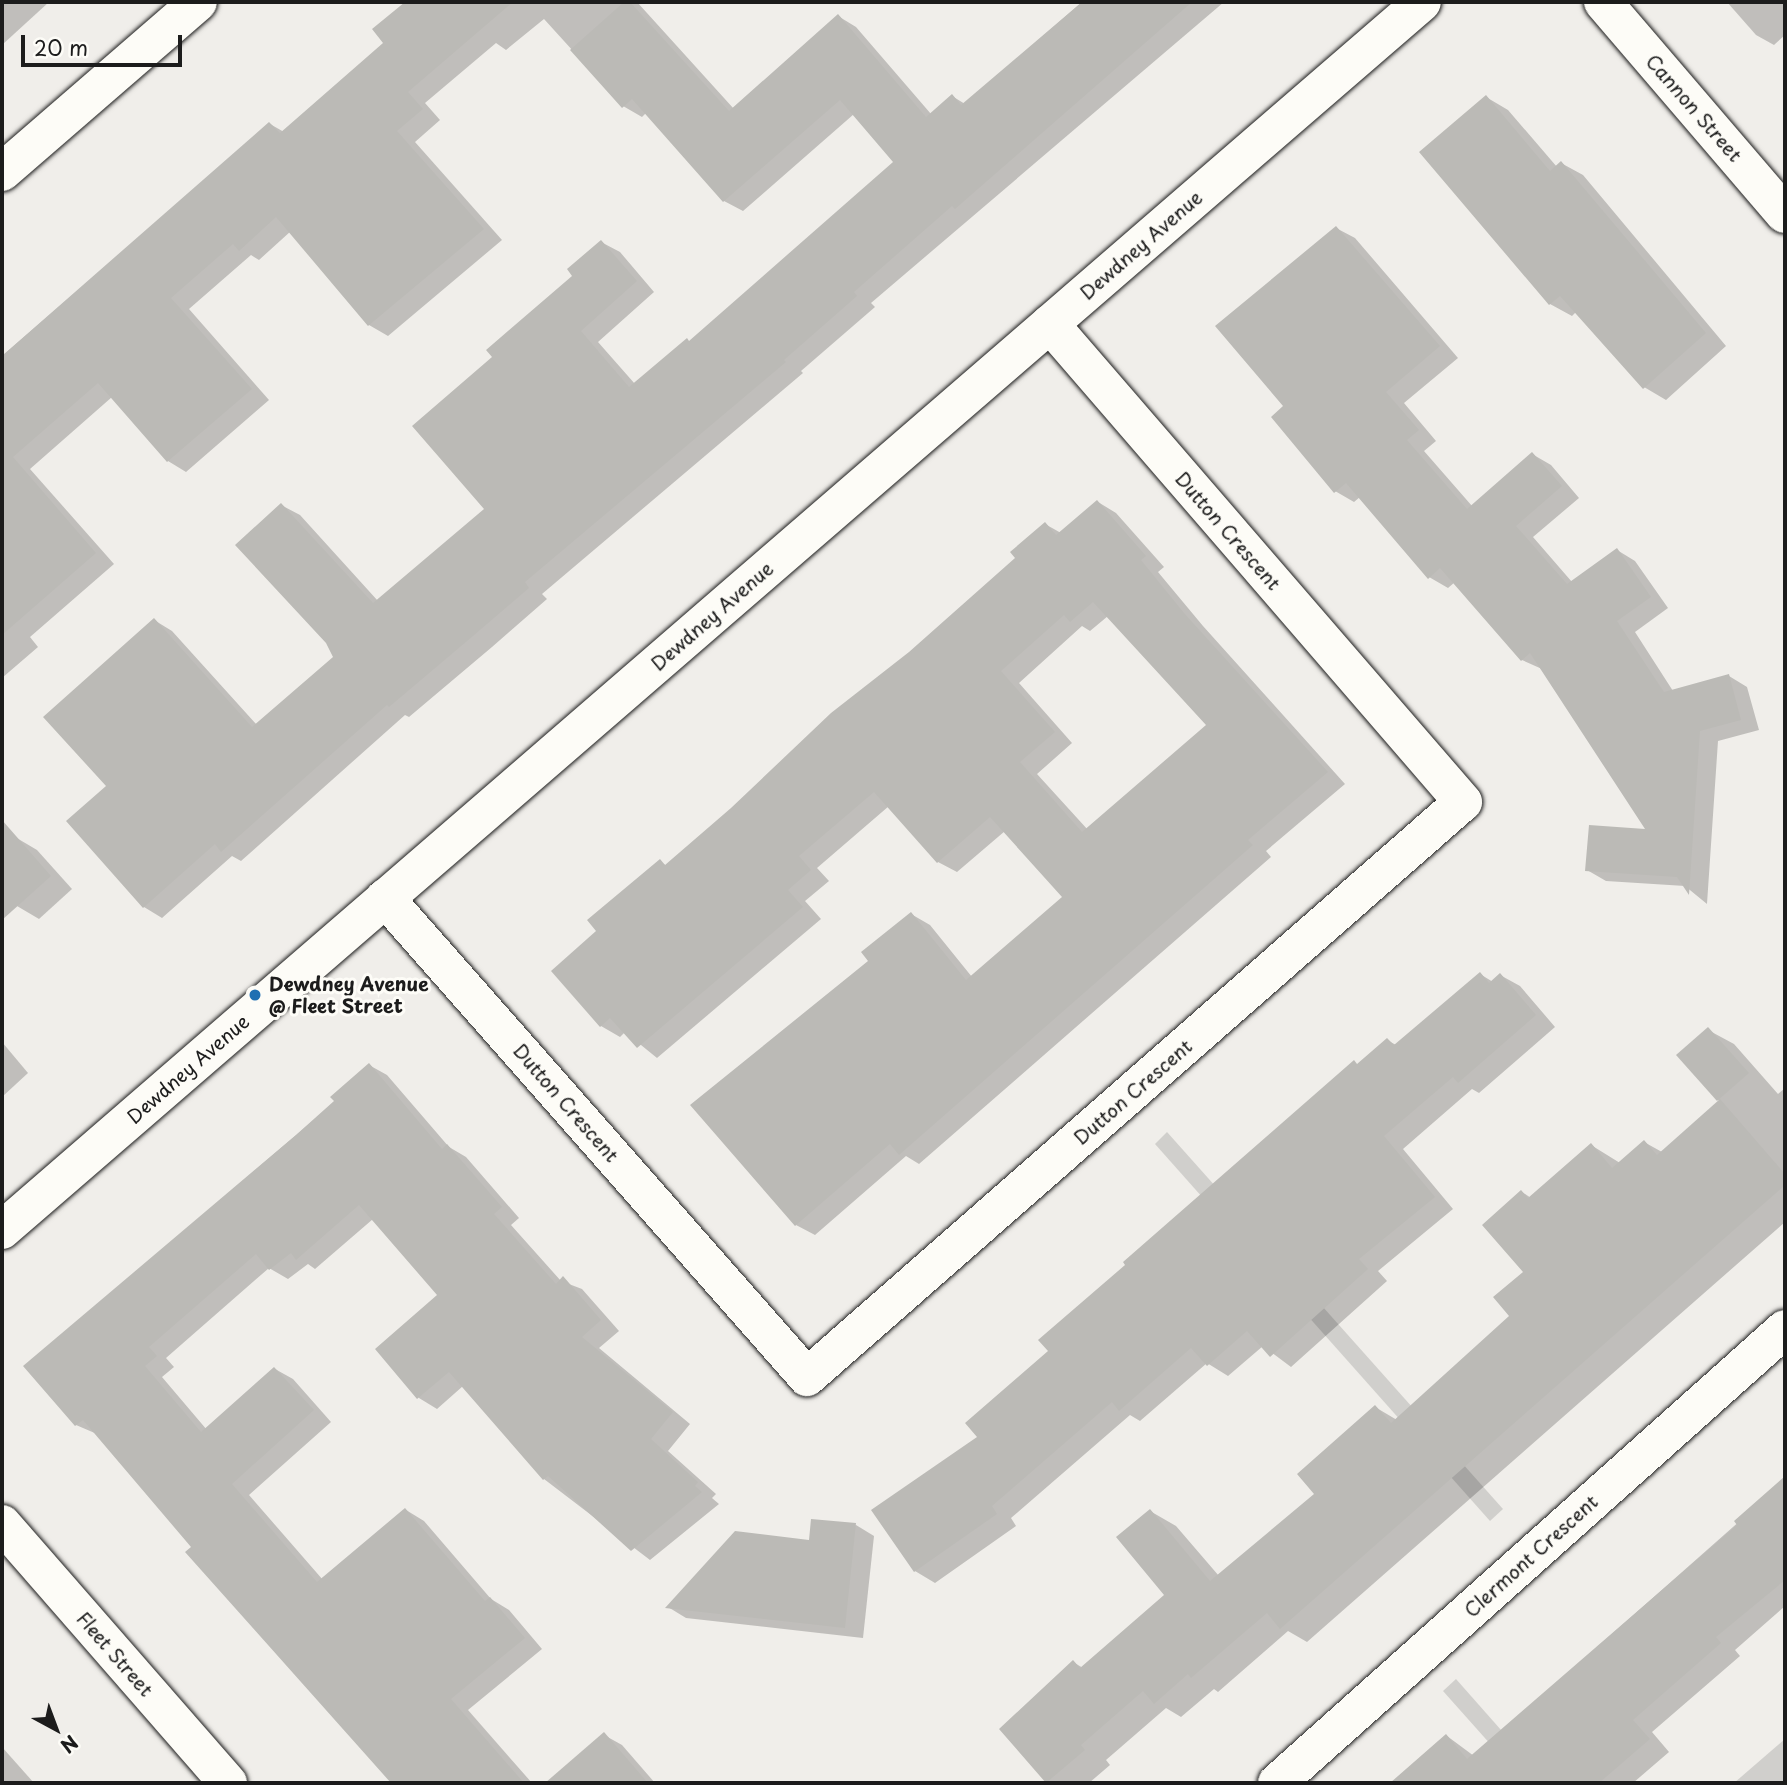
<!DOCTYPE html>
<html>
<head>
<meta charset="utf-8">
<style>
  body { margin:0 }
  #map { position:relative; width:1787px; height:1785px; overflow:hidden; background:#f0eeea; font-family:"Playpen Sans",sans-serif }
  div>[style] { position:absolute }
  .green>* { inset:0; background:#d0cfcc }
  .shadow>* { inset:0; background:#0003 }
  .building>* { inset:0; background:#bbbab6 }
  .roads { filter:drop-shadow(0 0 2px #1c1c1c) drop-shadow(0 0 2px #1c1c1c) }
  .minor>* { height:38px; margin:-19px; padding:0 19px; transform-origin:19px; border-radius:19px; background:#fdfcf7 }
  .tertiary>* { height:38px; margin:-19px; padding:0 19px; transform-origin:19px; border-radius:19px; background:#fdfcf7 }
  .dots>* { width:19px; height:19px; translate:-50% -50%; box-sizing:border-box; border:4px solid #fdfcf7; border-radius:50% }
  span { translate:-50% -50%; white-space:nowrap; text-align:center; line-height:1.15; -webkit-text-stroke:6px #fdfcf7; paint-order:stroke }
  .street-label { font-size:19px; color:#1c1c1c }
  .poi-label { font-size:19px; color:#1c1c1c; font-weight:700 }
  .left { translate:0 -50%; text-align:left }
  .frame { position:absolute; inset:0; border:4px solid #1c1c1c; pointer-events:none }
  .north { position:absolute; left:21px; top:1694px; width:70px; height:70px; -webkit-text-stroke:5px #fdfcf7; paint-order:stroke; rotate:139deg; font-size:19px; font-weight:700; line-height:28px; text-align:center; color:#1c1c1c }
  .north::after { content:''; display:block; margin:auto; width:24px; height:32px; background:#1c1c1c; clip-path:polygon(50% 0,100% 100%,50% 72%,0 100%) }
  .scale { position:absolute; left:21px; top:35px; width:161px; height:32px; box-sizing:border-box; border:4px solid #1c1c1c; border-top:0; padding-left:9px; font-size:21px; line-height:24px; white-space:nowrap; color:#1c1c1c; -webkit-text-stroke:5px #fdfcf7; paint-order:stroke }
</style>
</head>
<body>
<div id="map">
  <div class="green">
    <i style="clip-path:polygon(1167px 1132px,1503px 1509px,1490px 1521px,1155px 1144px)"></i>
    <i style="clip-path:polygon(1456px 1679px,1548px 1783px,1525px 1783px,1443px 1691px)"></i>
    <i style="clip-path:polygon(1785px 1739px,1785px 1783px,1734px 1783px)"></i>
  </div>
  <div class="shadow">
    <i style="clip-path:polygon(2px 2px,49px 2px,2px 45px)"></i>
    <i style="clip-path:polygon(408px 2px,637px 2px,734px 109px,838px 16px,856px 27px,931px 114px,952px 96px,965px 104px,1082px 2px,1224px 2px,871px 303px,875px 307px,801px 371px,803px 373px,542px 594px,547px 599px,492px 647px,409px 717px,405px 715px,241px 861px,232px 856px,162px 918px,144px 907px,108px 786px,154px 620px,172px 631px,257px 725px,335px 657px,281px 505px,300px 515px,378px 601px,487px 509px,494px 357px,575px 276px,601px 242px,620px 252px,654px 292px,598px 342px,635px 384px,691px 342px,895px 162px,854px 114px,743px 211px,724px 201px,646px 113px,642px 117px,623px 106px,544px 19px,506px 50px,496px 43px,425px 103px,440px 120px,415px 142px,502px 240px,388px 336px,369px 325px,291px 231px,259px 260px,251px 255px,189px 309px,269px 400px,186px 472px,168px 461px,112px 397px,30px 469px,114px 564px,30px 637px,38px 647px,2px 678px,2px 356px,270px 124px,284px 132px,386px 43px,374px 29px)"></i>
    <i style="clip-path:polygon(1727px 2px,1785px 2px,1785px 35px,1774px 45px,1756px 35px)"></i>
    <i style="clip-path:polygon(1486px 97px,1508px 110px,1557px 167px,1561px 163px,1583px 175px,1726px 346px,1666px 400px,1644px 387px,1576px 312px,1572px 316px,1550px 304px)"></i>
    <i style="clip-path:polygon(1336px 228px,1355px 238px,1458px 358px,1404px 403px,1436px 441px,1424px 451px,1472px 506px,1532px 454px,1551px 465px,1579px 498px,1533px 537px,1572px 582px,1617px 550px,1635px 561px,1668px 608px,1635px 632px,1673px 691px,1729px 676px,1747px 687px,1759px 730px,1718px 741px,1707px 904px,1685px 886px,1606px 881px,1587px 870px,1648px 830px,1542px 669px,1522px 660px,1455px 582px,1448px 588px,1429px 577px,1360px 497px,1354px 502px,1335px 491px,1285px 406px)"></i>
    <i style="clip-path:polygon(evenodd,1098px 502px,1116px 513px,1164px 567px,1158px 572px,1203px 626px,1345px 784px,1266px 851px,1271px 857px,919px 1164px,906px 1156px,815px 1235px,796px 1225px,871px 962px,911px 914px,930px 925px,972px 977px,1064px 898px,1005px 831px,957px 872px,938px 862px,889px 806px,817px 868px,829px 881px,805px 901px,821px 919px,657px 1058px,625px 1032px,620px 1037px,601px 1026px,599px 931px,660px 862px,667px 866px,910px 654px,1018px 559px,1045px 524px,1061px 533px,1098px 502px,1108px 616px,1208px 725px,1088px 830px,1037px 774px,1072px 743px,1019px 683px,1082px 626px,1090px 631px,1108px 616px)"></i>
    <i style="clip-path:polygon(15px 837px,37px 850px,72px 889px,39px 919px,17px 906px,2px 889px,2px 850px)"></i>
    <i style="clip-path:polygon(1480px 974px,1493px 982px,1500px 975px,1520px 986px,1555px 1027px,1479px 1093px,1472px 1089px,1403px 1149px,1453px 1209px,1378px 1271px,1387px 1281px,1291px 1367px,1263px 1346px,1228px 1376px,1207px 1363px,1140px 1421px,1130px 1415px,1011px 1518px,1016px 1526px,935px 1583px,915px 1571px,980px 1438px,1050px 1351px,1358px 1065px,1387px 1040px,1396px 1045px)"></i>
    <i style="clip-path:polygon(1708px 1030px,1734px 1044px,1778px 1094px,1785px 1088px,1785px 1222px,1307px 1642px,1288px 1631px,1218px 1692px,1214px 1689px,1181px 1717px,1166px 1708px,1106px 1760px,1110px 1765px,1089px 1783px,1048px 1782px,1002px 1729px,1073px 1662px,1083px 1668px,1167px 1595px,1150px 1511px,1176px 1526px,1219px 1576px,1317px 1494px,1375px 1407px,1397px 1420px,1512px 1317px,1525px 1272px,1522px 1192px,1531px 1198px,1591px 1145px,1620px 1163px,1644px 1142px,1662px 1152px,1720px 1102px,1679px 1055px)"></i>
    <i style="clip-path:polygon(2px 1042px,28px 1073px,2px 1097px)"></i>
    <i style="clip-path:polygon(369px 1065px,387px 1075px,449px 1147px,466px 1157px,519px 1218px,511px 1225px,561px 1281px,582px 1289px,619px 1331px,599px 1348px,690px 1424px,668px 1451px,716px 1494px,712px 1498px,719px 1504px,650px 1560px,544px 1479px,463px 1386px,437px 1409px,419px 1398px,377px 1349px,439px 1295px,373px 1219px,315px 1269px,308px 1264px,288px 1279px,269px 1268px,166px 1358px,174px 1367px,162px 1377px,207px 1430px,275px 1369px,293px 1379px,331px 1422px,249px 1495px,323px 1580px,406px 1510px,424px 1521px,491px 1599px,509px 1610px,542px 1649px,468px 1710px,532px 1783px,394px 1783px,187px 1552px,193px 1547px,97px 1434px,76px 1425px,26px 1366px,336px 1101px)"></i>
    <i style="clip-path:polygon(1785px 1481px,1785px 1606px,1735px 1650px,1740px 1656px,1652px 1732px,1669px 1752px,1633px 1783px,1552px 1783px,1547px 1777px,1539px 1783px,1393px 1783px,1447px 1736px,1474px 1756px)"></i>
    <i style="clip-path:polygon(856px 1525px,874px 1536px,863px 1638px,686px 1618px,668px 1607px)"></i>
    <i style="clip-path:polygon(604px 1735px,622px 1745px,655px 1783px,548px 1783px)"></i>
    <i style="clip-path:polygon(2px 1747px,34px 1783px,2px 1783px)"></i>
  </div>
  <div class="building">
    <i style="clip-path:polygon(405px 2px,513px 2px,408px 92px,423px 109px,397px 131px,484px 229px,368px 326px,276px 217px,239px 251px,233px 244px,171px 298px,252px 389px,167px 462px,98px 383px,13px 457px,96px 553px,2px 635px,2px 356px,269px 122px,280px 133px,383px 43px,372px 29px)"></i>
    <i style="clip-path:polygon(624px 2px,630px 2px,729px 111px,838px 14px,926px 117px,952px 94px,961px 105px,1082px 2px,1192px 2px,955px 209px,952px 206px,854px 292px,857px 296px,784px 360px,786px 362px,525px 582px,529px 588px,473px 636px,389px 707px,387px 705px,221px 852px,215px 844px,143px 908px,66px 821px,106px 786px,43px 717px,154px 618px,252px 727px,333px 657px,326px 643px,235px 545px,281px 503px,373px 603px,484px 509px,412px 426px,492px 357px,486px 350px,572px 276px,567px 269px,601px 240px,637px 281px,581px 331px,629px 387px,687px 338px,689px 341px,893px 162px,840px 100px,723px 202px,632px 99px,622px 108px,570px 50px)"></i>
    <i style="clip-path:polygon(1486px 95px,1550px 171px,1561px 161px,1706px 333px,1643px 389px,1560px 296px,1549px 305px,1419px 152px)"></i>
    <i style="clip-path:polygon(1336px 226px,1440px 346px,1386px 392px,1419px 430px,1407px 440px,1467px 509px,1532px 452px,1562px 486px,1516px 526px,1567px 584px,1617px 548px,1651px 597px,1617px 621px,1664px 692px,1729px 674px,1741px 720px,1700px 731px,1689px 895px,1677px 877px,1585px 871px,1589px 825px,1645px 829px,1530px 653px,1521px 661px,1440px 568px,1428px 579px,1346px 483px,1334px 493px,1271px 417px,1283px 406px,1215px 326px)"></i>
    <i style="clip-path:polygon(evenodd,1097px 500px,1146px 556px,1141px 560px,1184px 613px,1328px 772px,1248px 840px,1253px 845px,899px 1155px,890px 1144px,795px 1226px,690px 1105px,868px 961px,861px 952px,911px 912px,966px 980px,1062px 897px,990px 817px,937px 863px,874px 792px,799px 856px,811px 870px,788px 890px,803px 907px,637px 1048px,610px 1018px,600px 1027px,551px 971px,596px 931px,587px 920px,660px 859px,665px 865px,731px 808px,831px 713px,909px 652px,1015px 558px,1010px 552px,1045px 522px,1056px 535px,1097px 500px,1093px 602px,1206px 725px,1082px 832px,1020px 762px,1055px 732px,1001px 671px,1064px 615px,1070px 622px,1093px 602px)"></i>
    <i style="clip-path:polygon(2px 820px,51px 876px,2px 920px)"></i>
    <i style="clip-path:polygon(1480px 972px,1489px 983px,1500px 973px,1536px 1015px,1458px 1083px,1453px 1077px,1384px 1136px,1435px 1197px,1359px 1259px,1368px 1269px,1270px 1357px,1247px 1331px,1207px 1366px,1191px 1348px,1119px 1411px,1112px 1402px,992px 1506px,997px 1514px,914px 1572px,871px 1510px,977px 1437px,965px 1423px,1048px 1351px,1038px 1340px,1125px 1265px,1123px 1262px,1354px 1060px,1357px 1064px,1387px 1038px,1394px 1045px)"></i>
    <i style="clip-path:polygon(1708px 1027px,1749px 1073px,1717px 1101px,1676px 1055px)"></i>
    <i style="clip-path:polygon(369px 1063px,442px 1149px,447px 1144px,502px 1207px,494px 1214px,556px 1284px,563px 1276px,601px 1320px,582px 1337px,673px 1412px,651px 1439px,698px 1482px,695px 1486px,702px 1492px,631px 1551px,548px 1476px,543px 1480px,449px 1372px,417px 1399px,375px 1349px,437px 1295px,359px 1205px,296px 1260px,291px 1253px,269px 1270px,256px 1254px,149px 1347px,157px 1356px,145px 1366px,201px 1432px,274px 1367px,314px 1410px,232px 1484px,317px 1582px,405px 1508px,485px 1601px,490px 1597px,525px 1638px,451px 1699px,524px 1783px,391px 1783px,185px 1552px,191px 1547px,83px 1420px,75px 1426px,23px 1366px,296px 1135px,334px 1101px,330px 1097px)"></i>
    <i style="clip-path:polygon(1720px 1099px,1785px 1174px,1785px 1185px,1280px 1629px,1267px 1613px,1191px 1678px,1188px 1674px,1154px 1704px,1143px 1691px,1081px 1745px,1085px 1750px,1046px 1783px,999px 1729px,1073px 1660px,1080px 1668px,1164px 1595px,1116px 1537px,1150px 1509px,1210px 1581px,1314px 1494px,1297px 1474px,1375px 1405px,1391px 1423px,1509px 1316px,1493px 1297px,1523px 1272px,1482px 1225px,1521px 1190px,1528px 1198px,1591px 1143px,1612px 1168px,1644px 1140px,1657px 1155px)"></i>
    <i style="clip-path:polygon(1785px 1476px,1785px 1580px,1716px 1637px,1721px 1643px,1633px 1720px,1650px 1739px,1599px 1783px,1390px 1783px,1446px 1734px,1467px 1759px,1737px 1525px,1734px 1521px)"></i>
    <i style="clip-path:polygon(811px 1519px,856px 1523px,845px 1628px,665px 1608px,735px 1531px,809px 1540px)"></i>
    <i style="clip-path:polygon(604px 1732px,648px 1783px,545px 1783px)"></i>
  </div>
  <div class="roads">
    <div class="minor">
      <i style="left:1603px;top:2px;width:279px;rotate:49.4deg"></i>
      <i style="left:2px;top:172px;width:259px;rotate:-40.9deg"></i>
      <i style="left:385px;top:898px;width:638px;rotate:48.62deg"></i>
      <i style="left:807px;top:1377px;width:872px;rotate:-41.24deg"></i>
      <i style="left:1463px;top:802px;width:632px;rotate:-130.83deg"></i>
      <i style="left:1277px;top:1783px;width:681px;rotate:-41.79deg"></i>
    </div>
    <div class="tertiary">
      <i style="left:2px;top:1230px;width:1877px;rotate:-40.85deg"></i>
      <i style="left:2px;top:1524px;width:344px;rotate:48.9deg"></i>
    </div>
  </div>
  <div class="dots">
    <i style="left:255px;top:995px;background:#1f6fb2"></i>
  </div>
  <div class="street-label">
    <span style="left:1694px;top:108px;rotate:49deg">Cannon Street</span>
    <span style="left:1141px;top:245px;rotate:-41deg">Dewdney Avenue</span>
    <span style="left:1228px;top:531px;rotate:49deg">Dutton Crescent</span>
    <span style="left:712px;top:616px;rotate:-41deg">Dewdney Avenue</span>
    <span style="left:188px;top:1069px;rotate:-41deg">Dewdney Avenue</span>
    <span style="left:1133px;top:1092px;rotate:-41deg">Dutton Crescent</span>
    <span style="left:566px;top:1103px;rotate:49deg">Dutton Crescent</span>
    <span style="left:1531px;top:1556px;rotate:-42deg">Clermont Crescent</span>
    <span style="left:115px;top:1654px;rotate:49deg">Fleet Street</span>
  </div>
  <div class="poi-label">
    <span class="left" style="left:269px;top:995px">Dewdney Avenue<br>@ Fleet Street</span>
  </div>
  <div class="frame"></div>
  <div class="north">N</div>
  <div class="scale">20 m</div>
</div>
</body>
</html>
